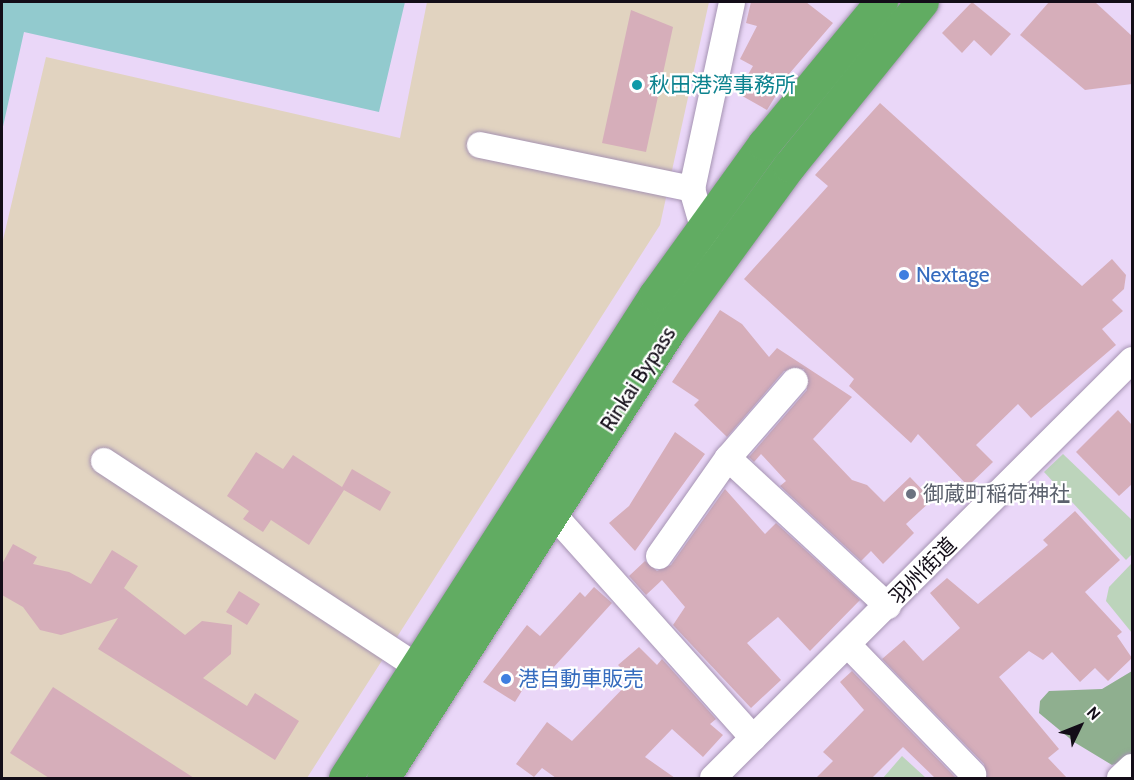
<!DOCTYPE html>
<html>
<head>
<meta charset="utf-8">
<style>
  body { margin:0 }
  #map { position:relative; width:1134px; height:780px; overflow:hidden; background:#ead7f8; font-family:Cabin,"Noto Sans JP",sans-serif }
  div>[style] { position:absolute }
  .industrial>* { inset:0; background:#e1d3c0 }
  .green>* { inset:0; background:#bcd4bb }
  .forest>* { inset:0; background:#8faf8f }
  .water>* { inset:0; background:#92cace }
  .building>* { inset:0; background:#d6aeba }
  .roads { filter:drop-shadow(0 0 2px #a593b2) drop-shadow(0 0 2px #a593b2) }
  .minor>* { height:26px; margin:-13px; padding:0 13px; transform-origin:13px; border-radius:13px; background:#fff }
  .highway>* { height:33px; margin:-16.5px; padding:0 16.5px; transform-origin:16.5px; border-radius:16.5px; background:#61ac62 }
  .dots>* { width:16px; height:16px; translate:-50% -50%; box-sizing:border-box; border:3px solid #fff; border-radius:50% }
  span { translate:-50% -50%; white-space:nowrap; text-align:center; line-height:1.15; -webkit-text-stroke:4.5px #fff; paint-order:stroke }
  .culture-label { font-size:21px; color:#0d838f }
  .left { translate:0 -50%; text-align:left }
  .shop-label { font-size:21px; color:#366cbe }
  .street-label { font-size:21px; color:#130d18 }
  .worship-label { font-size:21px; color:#5b616d }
  .frame { position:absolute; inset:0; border:3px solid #130d18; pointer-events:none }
  .north { position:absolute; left:1050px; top:696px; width:60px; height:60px; -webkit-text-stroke:4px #fff; paint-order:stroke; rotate:47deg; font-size:16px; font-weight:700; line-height:24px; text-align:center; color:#130d18 }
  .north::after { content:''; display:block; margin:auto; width:21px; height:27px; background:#130d18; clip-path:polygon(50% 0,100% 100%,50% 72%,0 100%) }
</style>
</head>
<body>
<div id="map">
  <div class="industrial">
    <i style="clip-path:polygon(427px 2px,709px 2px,660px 225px,307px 778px,2px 778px,2px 244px,46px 57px,400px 138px)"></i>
  </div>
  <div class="green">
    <i style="clip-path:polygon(1063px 454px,1132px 520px,1132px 554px,1126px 560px,1044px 472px)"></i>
    <i style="clip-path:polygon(1132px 563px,1132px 633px,1106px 601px,1109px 587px)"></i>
    <i style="clip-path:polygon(902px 756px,926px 778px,883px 778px)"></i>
  </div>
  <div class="forest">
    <i style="clip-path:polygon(1132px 671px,1132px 754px,1121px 762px,1112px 765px,1074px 742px,1039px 713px,1040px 701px,1049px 691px,1102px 689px)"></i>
  </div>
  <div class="water">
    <i style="clip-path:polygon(2px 2px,405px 2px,379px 112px,24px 32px,2px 131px)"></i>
  </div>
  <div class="building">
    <i style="clip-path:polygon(751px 2px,806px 2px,833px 23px,789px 74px,767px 110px,737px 93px,753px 66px,740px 59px,757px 26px,746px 23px)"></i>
    <i style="clip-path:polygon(972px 2px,1011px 34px,991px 56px,974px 40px,962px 53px,942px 33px)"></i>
    <i style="clip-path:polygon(1049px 2px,1095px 2px,1132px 36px,1132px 84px,1085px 90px,1020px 35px)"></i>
    <i style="clip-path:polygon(631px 10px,673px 27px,646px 152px,602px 143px)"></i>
    <i style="clip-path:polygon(880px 103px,1082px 286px,1112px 259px,1126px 275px,1124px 289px,1112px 300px,1123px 311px,1102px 329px,1116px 345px,1031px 418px,1018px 404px,976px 445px,993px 462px,968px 486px,918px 434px,911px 443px,849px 386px,854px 379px,744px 279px,828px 186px,815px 175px)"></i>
    <i style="clip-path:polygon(720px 310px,742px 324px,769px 357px,777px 348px,852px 397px,813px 439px,852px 480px,867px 485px,884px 502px,910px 477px,932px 500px,906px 524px,914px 533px,883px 564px,871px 551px,861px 561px,780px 486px,786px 481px,761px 454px,754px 462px,749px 457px,807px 390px,804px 369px,784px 371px,727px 437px,694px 405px,699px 400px,672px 382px)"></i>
    <i style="clip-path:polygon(1118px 410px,1132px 425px,1132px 484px,1119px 496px,1076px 452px)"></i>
    <i style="clip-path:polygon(675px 432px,705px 454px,635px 551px,609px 523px,629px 506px)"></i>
    <i style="clip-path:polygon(256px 452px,283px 469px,293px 455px,342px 487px,352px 469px,391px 492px,380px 511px,344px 490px,309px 545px,271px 520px,263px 532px,243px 519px,249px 511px,227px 496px)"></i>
    <i style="clip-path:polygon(725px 489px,765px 534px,776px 523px,860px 600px,810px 651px,778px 617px,747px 643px,781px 680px,751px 708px,673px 625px,685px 607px,662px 580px,646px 595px,629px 576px,645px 561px,657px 571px,671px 565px)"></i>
    <i style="clip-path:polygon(1075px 511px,1120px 560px,1085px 592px,1122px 632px,1117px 636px,1132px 658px,1108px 681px,1095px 668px,1080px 682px,1052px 652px,1043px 660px,1029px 651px,999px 677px,1059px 749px,1048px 758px,1067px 778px,987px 778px,984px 764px,882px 659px,904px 640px,923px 661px,960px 628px,930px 593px,947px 578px,978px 604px,1048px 545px,1043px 540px)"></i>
    <i style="clip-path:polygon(13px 544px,37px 557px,33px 564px,69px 572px,91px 584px,112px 550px,138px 566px,124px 588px,185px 635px,202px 621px,232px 625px,231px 654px,203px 678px,247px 706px,255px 693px,299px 721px,275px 760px,98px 649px,118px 618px,61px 635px,40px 630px,23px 607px,2px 595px,2px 564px)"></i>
    <i style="clip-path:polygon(594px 587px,612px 603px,542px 680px,533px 673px,515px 702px,483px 682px,527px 625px,540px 636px,580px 592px,585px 597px)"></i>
    <i style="clip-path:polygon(239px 591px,260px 604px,247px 625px,226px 612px)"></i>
    <i style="clip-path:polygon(639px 647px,657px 665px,662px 659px,716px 719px,710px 724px,723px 735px,703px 757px,672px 729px,645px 757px,675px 778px,556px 778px,542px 768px,534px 777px,516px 764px,547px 722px,572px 741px,632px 679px,618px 665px)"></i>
    <i style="clip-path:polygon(852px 671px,956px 778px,935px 778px,903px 747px,872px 778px,816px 778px,833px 761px,823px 752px,864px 710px,840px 682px)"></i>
    <i style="clip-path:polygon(53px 687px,194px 778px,49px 778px,10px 753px)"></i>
  </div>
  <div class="roads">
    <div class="minor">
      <i style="left:480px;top:145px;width:217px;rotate:11.7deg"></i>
      <i style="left:707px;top:241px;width:54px;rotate:-106.1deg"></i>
      <i style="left:692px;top:189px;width:191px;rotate:-77.9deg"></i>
      <i style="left:728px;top:458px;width:218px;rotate:42.8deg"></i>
      <i style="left:104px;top:461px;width:371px;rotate:33.3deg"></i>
      <i style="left:552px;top:513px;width:302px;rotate:48.2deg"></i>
      <i style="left:659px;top:556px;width:120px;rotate:-54.9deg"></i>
      <i style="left:728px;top:458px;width:102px;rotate:-49deg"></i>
      <i style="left:848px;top:645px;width:180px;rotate:45.9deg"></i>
      <i style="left:713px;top:778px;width:592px;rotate:-44.93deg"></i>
      <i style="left:1120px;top:778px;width:16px;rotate:-43deg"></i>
    </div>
    <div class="highway">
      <i style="left:345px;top:778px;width:574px;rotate:-57.31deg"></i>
      <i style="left:655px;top:295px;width:186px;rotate:-54.2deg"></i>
      <i style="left:764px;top:144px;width:184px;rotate:-50.5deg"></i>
      <i style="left:383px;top:778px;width:533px;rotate:-57.41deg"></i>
      <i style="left:670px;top:329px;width:202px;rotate:-53.9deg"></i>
      <i style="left:789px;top:166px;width:211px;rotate:-51deg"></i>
    </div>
  </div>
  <div class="dots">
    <i style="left:637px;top:85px;background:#0f9aa8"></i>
    <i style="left:904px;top:275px;background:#3f7fe0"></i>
    <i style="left:911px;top:494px;background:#6b7280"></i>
    <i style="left:506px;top:679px;background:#3f7fe0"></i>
  </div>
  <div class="culture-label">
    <span class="left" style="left:649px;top:85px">秋田港湾事務所</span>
  </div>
  <div class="shop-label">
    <span class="left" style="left:916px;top:275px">Nextage</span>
    <span class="left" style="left:518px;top:679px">港自動車販売</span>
  </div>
  <div class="street-label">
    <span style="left:638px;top:379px;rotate:-57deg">Rinkai Bypass</span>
    <span style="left:923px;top:571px;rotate:-45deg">羽州街道</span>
  </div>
  <div class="worship-label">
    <span class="left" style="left:923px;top:494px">御蔵町稲荷神社</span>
  </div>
  <div class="frame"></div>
  <div class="north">N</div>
</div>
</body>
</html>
